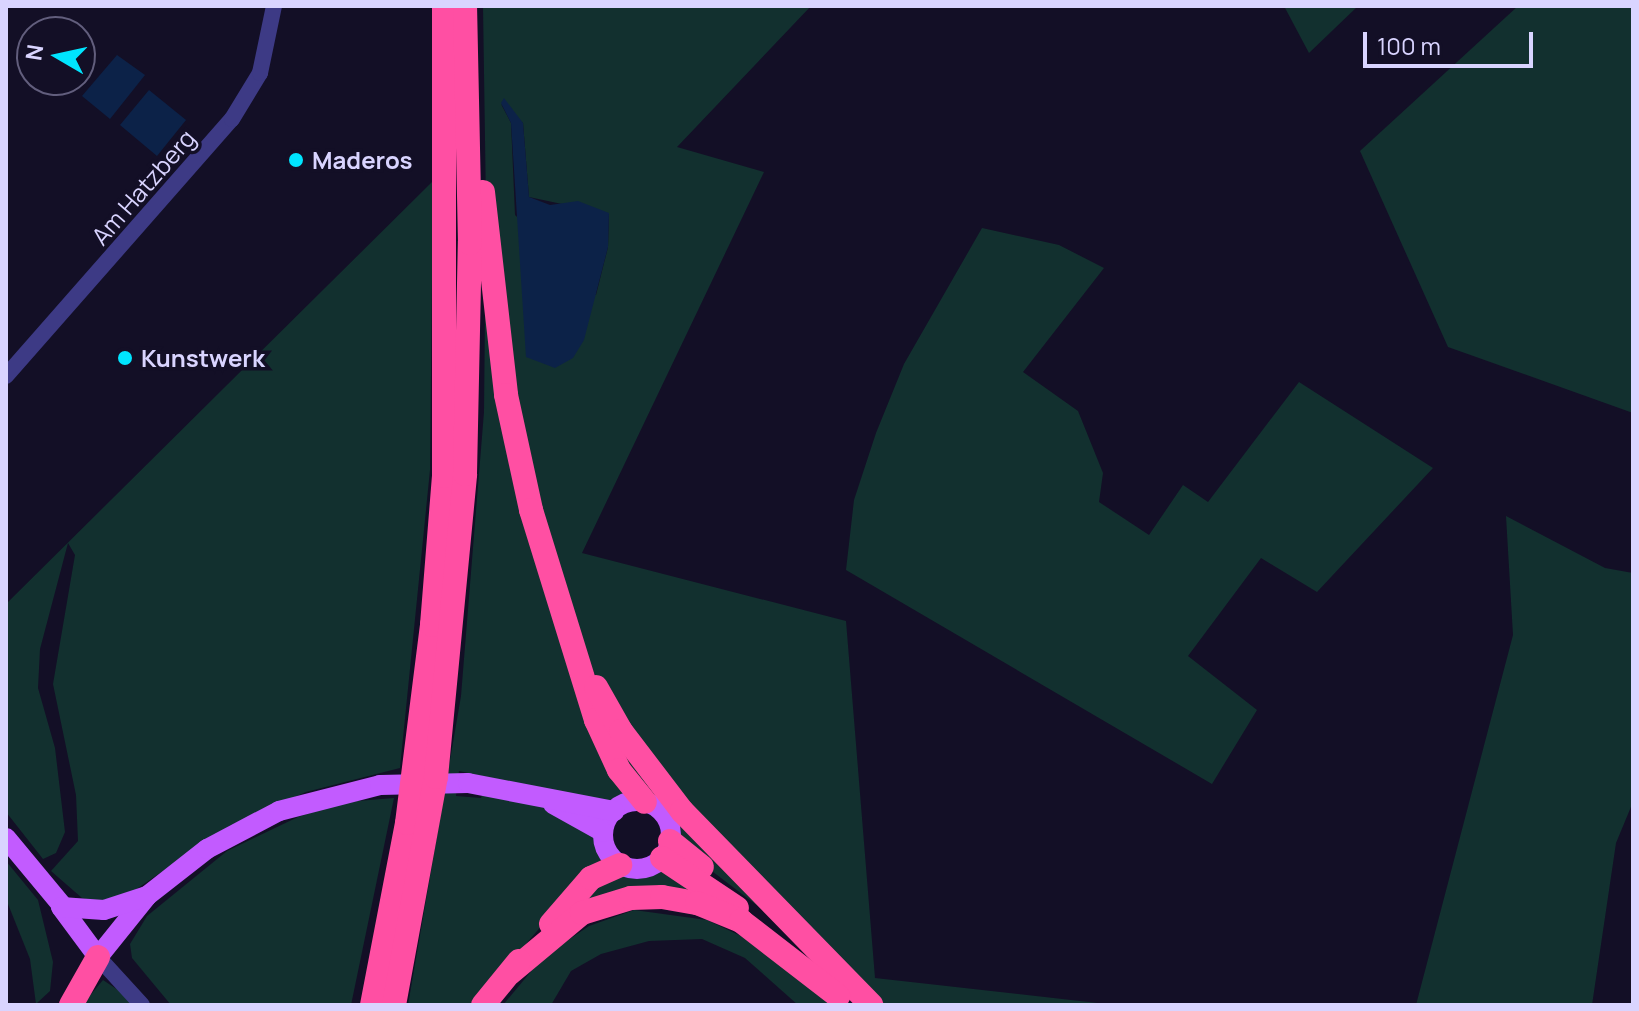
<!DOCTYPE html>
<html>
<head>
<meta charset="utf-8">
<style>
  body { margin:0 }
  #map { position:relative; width:1639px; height:1011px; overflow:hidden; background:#130f26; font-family:Manrope,sans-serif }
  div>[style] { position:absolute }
  .green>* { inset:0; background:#12302f }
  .water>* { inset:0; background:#0c2248 }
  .minor>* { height:16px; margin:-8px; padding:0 8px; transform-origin:8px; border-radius:8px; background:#3d3a85 }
  .major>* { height:20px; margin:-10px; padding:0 10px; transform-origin:10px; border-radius:10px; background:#c25bff }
  .major>.ring { margin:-10px; padding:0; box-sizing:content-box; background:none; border:20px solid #c25bff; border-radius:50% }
  .highway>* { height:24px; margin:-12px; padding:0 12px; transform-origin:12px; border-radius:12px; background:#ff4fa3 }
  .dots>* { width:22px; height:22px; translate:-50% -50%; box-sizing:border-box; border:4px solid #130f26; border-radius:50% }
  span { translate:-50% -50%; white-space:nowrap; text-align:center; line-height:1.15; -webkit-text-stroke:7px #130f26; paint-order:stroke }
  .poi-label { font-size:24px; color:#d9d4ff; font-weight:700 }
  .left { translate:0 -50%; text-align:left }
  .street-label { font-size:24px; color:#d9d4ff }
  .frame { position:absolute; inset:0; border:8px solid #d9d4ff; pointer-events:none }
  .north { position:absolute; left:16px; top:16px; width:80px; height:80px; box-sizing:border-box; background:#130f26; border:2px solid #625e7d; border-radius:50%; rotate:279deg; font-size:22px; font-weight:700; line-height:32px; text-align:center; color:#d9d4ff }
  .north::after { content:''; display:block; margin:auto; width:28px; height:36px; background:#00e5ff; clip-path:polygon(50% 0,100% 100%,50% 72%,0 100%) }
  .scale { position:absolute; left:1363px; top:32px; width:170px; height:36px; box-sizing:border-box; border:4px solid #d9d4ff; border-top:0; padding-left:10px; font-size:24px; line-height:28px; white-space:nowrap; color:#d9d4ff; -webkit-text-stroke:6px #130f26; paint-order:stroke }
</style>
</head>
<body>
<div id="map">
  <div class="green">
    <i style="clip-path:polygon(evenodd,483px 6px,811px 6px,677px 147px,764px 172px,582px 553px,846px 621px,875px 978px,1115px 1005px,881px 1005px,782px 911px,618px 718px,591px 667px,549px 549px,503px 339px,486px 205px,483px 6px,501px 104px,523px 123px,529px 197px,609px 214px,608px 247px,596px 295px,515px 215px,511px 123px,501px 104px)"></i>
    <i style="clip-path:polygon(1284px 6px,1358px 6px,1309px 53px)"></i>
    <i style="clip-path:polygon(1518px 6px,1633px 6px,1633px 413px,1448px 347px,1360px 151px)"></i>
    <i style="clip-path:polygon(433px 181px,430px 470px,400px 768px,306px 792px,229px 826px,113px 905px,82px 898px,51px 871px,78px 841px,76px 795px,53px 684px,75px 555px,68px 543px,40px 649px,38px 688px,55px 748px,65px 832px,56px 853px,43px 859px,6px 812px,6px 604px)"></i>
    <i style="clip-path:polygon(982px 228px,1059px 245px,1104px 268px,1023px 372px,1078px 411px,1103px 473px,1099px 502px,1149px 535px,1183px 485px,1208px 502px,1299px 382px,1433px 468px,1317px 592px,1261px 558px,1188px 656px,1257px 710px,1212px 784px,846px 570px,854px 500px,876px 433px,904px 364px)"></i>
    <i style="clip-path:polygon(485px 311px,495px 383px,625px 795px,607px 803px,459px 771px,456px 796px,481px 798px,483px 792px,537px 804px,594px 830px,605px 861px,578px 883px,474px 1005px,408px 1005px,461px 696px,484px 412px)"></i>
    <i style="clip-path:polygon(1506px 516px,1605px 568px,1633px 573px,1633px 802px,1616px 843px,1592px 1005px,1416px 1005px,1513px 635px)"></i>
    <i style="clip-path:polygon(603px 710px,763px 910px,679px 846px,674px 821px,643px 794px)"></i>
    <i style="clip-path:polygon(394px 798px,351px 1005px,171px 1005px,132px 958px,130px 944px,147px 916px,227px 851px,298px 817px,345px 802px)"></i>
    <i style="clip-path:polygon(6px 861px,38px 900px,53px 962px,50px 991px,36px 1004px,30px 959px,6px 899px)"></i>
    <i style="clip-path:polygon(660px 870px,705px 891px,571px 914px,599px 878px)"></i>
    <i style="clip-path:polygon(634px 910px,707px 920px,741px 936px,834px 1005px,798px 1005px,745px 958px,702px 939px,649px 941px,601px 954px,571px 971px,551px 1005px,503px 1005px,543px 957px,589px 926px)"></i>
    <i style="clip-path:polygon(103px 980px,133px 1000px,138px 1005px,82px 1005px)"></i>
  </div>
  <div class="water">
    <i style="clip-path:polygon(117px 55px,145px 75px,110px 119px,82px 96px)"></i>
    <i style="clip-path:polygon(149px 90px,186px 120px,157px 156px,120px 125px)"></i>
    <i style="clip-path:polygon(504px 98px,523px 123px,529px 197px,550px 205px,578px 201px,609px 213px,608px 247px,584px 340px,573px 358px,555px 368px,526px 357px,511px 123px,501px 103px)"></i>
  </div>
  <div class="minor">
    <i style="left:6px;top:376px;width:342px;rotate:-48.7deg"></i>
    <i style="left:232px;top:119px;width:54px;rotate:-58.7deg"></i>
    <i style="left:260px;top:73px;width:68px;rotate:-78.2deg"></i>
    <i style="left:98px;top:957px;width:65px;rotate:47.5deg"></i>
  </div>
  <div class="major">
    <i class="ring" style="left:603px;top:801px;width:48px;height:48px"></i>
    <i style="left:553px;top:804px;width:57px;rotate:29.2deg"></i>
    <i style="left:6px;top:838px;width:100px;rotate:50.3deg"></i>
    <i style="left:61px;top:907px;width:62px;rotate:53.5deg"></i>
    <i style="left:98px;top:957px;width:78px;rotate:-51.2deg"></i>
    <i style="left:147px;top:896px;width:76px;rotate:-38.1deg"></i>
    <i style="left:207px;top:849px;width:81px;rotate:-27.8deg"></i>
    <i style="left:279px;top:811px;width:104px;rotate:-14.4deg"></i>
    <i style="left:380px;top:785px;width:88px;rotate:-1.3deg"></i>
    <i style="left:468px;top:783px;width:149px;rotate:10.9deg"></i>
    <i style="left:61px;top:907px;width:43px;rotate:4deg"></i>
    <i style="left:104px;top:910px;width:45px;rotate:-18deg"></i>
  </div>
  <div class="highway">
    <i style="left:483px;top:192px;width:204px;rotate:83.5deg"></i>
    <i style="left:506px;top:395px;width:118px;rotate:77.7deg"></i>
    <i style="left:531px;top:510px;width:220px;rotate:72.8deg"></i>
    <i style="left:596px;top:720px;width:55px;rotate:65.3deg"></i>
    <i style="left:619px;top:770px;width:41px;rotate:50.9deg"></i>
    <i style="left:596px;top:687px;width:51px;rotate:60.4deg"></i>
    <i style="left:621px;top:731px;width:101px;rotate:52.7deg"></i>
    <i style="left:682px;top:811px;width:271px;rotate:45.7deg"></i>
    <i style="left:670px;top:841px;width:41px;rotate:39.1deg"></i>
    <i style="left:662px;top:858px;width:90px;rotate:33.7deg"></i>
    <i style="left:551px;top:924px;width:61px;rotate:-49deg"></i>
    <i style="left:591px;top:878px;width:32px;rotate:-24deg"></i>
    <i style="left:510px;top:973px;width:94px;rotate:-39.8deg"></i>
    <i style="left:582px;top:913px;width:51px;rotate:-17deg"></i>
    <i style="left:631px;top:898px;width:31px;rotate:-2deg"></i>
    <i style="left:662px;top:897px;width:36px;rotate:10deg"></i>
    <i style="left:697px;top:903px;width:48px;rotate:22.2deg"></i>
    <i style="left:741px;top:921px;width:123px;rotate:37.7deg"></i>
    <i style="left:71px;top:1005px;width:55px;rotate:-60.6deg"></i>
    <i style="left:372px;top:1005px;width:185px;rotate:-79.1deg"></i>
    <i style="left:407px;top:823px;width:200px;rotate:-82.8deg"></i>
    <i style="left:432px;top:625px;width:149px;rotate:-85.4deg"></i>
    <i style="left:444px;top:476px;width:470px;rotate:-90deg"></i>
    <i style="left:394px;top:1005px;width:232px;rotate:-79.6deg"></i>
    <i style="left:436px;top:777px;width:304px;rotate:-84.5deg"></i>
    <i style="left:465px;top:474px;width:231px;rotate:-88.8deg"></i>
    <i style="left:470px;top:243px;width:237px;rotate:-91.2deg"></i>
    <i style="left:483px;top:1005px;width:57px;rotate:-50.7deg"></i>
  </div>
  <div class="dots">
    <i style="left:296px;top:160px;background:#00e5ff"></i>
    <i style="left:125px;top:358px;background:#00e5ff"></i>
  </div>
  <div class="poi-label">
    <span class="left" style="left:312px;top:160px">Maderos</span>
    <span class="left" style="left:141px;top:358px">Kunstwerk</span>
  </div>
  <div class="street-label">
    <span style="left:143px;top:187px;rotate:-49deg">Am Hatzberg</span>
  </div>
  <div class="frame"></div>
  <div class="north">N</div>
  <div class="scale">100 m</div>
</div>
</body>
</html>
